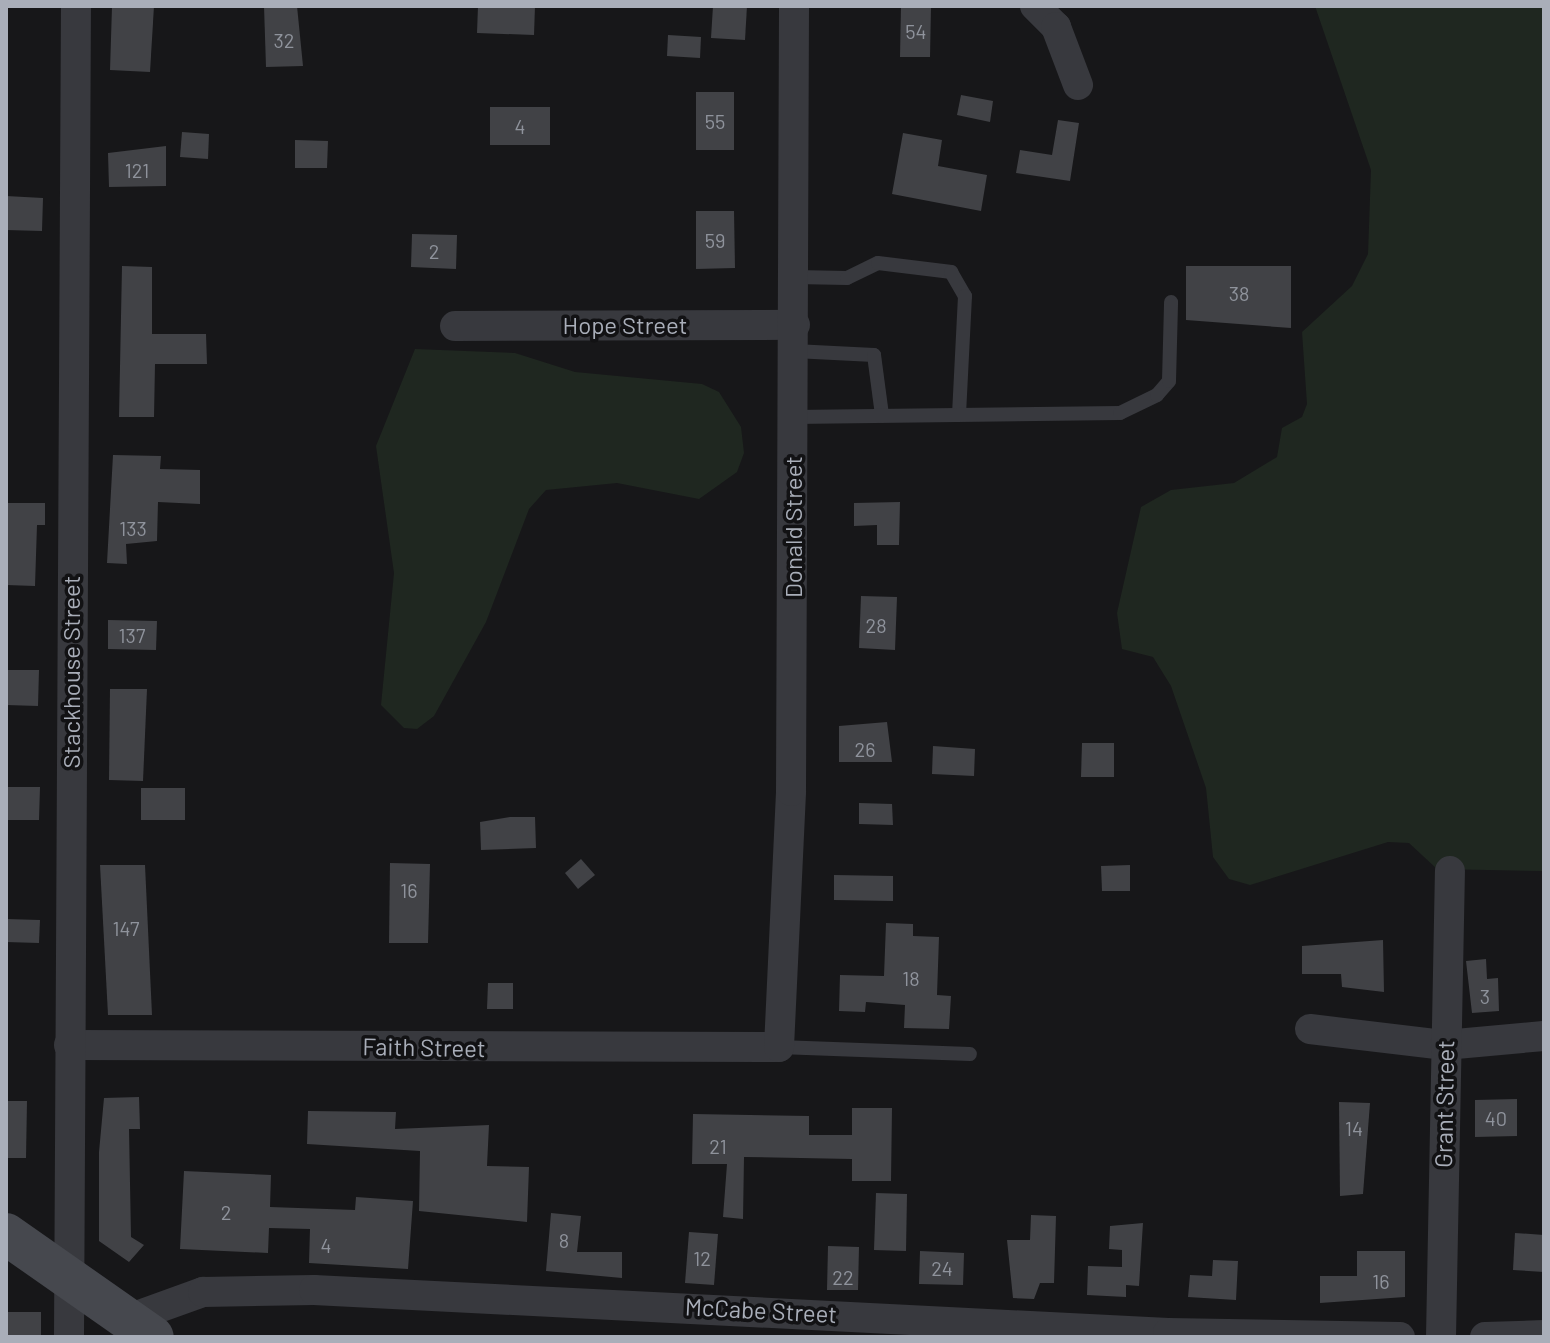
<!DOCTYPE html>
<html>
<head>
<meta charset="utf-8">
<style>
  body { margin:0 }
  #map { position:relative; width:1550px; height:1343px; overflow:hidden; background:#171719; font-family:Barlow,sans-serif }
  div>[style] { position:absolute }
  .green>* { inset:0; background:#1f2720 }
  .building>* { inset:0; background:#414246 }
  .lane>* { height:14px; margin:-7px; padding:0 7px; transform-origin:7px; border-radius:7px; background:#38393e }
  .street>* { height:30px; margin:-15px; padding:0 15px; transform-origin:15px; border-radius:15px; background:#38393e }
  .secondary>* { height:42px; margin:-21px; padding:0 21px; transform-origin:21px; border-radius:21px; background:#46484e }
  span { translate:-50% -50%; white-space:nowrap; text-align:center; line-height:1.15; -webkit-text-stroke:7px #121214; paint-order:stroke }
  .number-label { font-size:20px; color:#8f939c }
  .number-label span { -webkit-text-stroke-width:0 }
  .street-label { font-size:24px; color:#a9aeb9 }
  .frame { position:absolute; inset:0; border:8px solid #a9aeb9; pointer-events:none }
</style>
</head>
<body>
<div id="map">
  <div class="green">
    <i style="clip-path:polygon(1315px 6px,1544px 6px,1544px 871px,1437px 869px,1409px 843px,1388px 842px,1250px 885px,1229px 879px,1213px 857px,1206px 788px,1171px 686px,1153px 657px,1122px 649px,1117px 613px,1141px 507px,1171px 490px,1234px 483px,1277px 457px,1282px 428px,1302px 417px,1307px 404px,1302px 332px,1352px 286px,1368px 254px,1371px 170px)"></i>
    <i style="clip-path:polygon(415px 349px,515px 353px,575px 372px,702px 384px,719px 392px,741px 427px,744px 453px,737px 472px,699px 499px,617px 483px,546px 490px,529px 509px,486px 622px,434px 716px,417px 729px,404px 728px,381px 705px,394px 573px,376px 446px)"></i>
  </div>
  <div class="building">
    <i style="clip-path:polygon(112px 6px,154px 6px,150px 72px,110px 70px)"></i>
    <i style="clip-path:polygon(264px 6px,297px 6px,303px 66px,266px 67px)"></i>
    <i style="clip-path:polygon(478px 6px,535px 6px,534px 35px,477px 33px)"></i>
    <i style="clip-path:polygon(713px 6px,747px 6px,745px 40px,711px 38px)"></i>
    <i style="clip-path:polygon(901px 6px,931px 6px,930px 57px,900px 57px)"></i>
    <i style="clip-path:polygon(668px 35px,701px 37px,700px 58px,667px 56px)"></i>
    <i style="clip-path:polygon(696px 92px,734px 92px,734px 150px,696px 150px)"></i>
    <i style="clip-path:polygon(961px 95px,993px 101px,990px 122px,957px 115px)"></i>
    <i style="clip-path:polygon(490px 107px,550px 107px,550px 145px,490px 145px)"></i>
    <i style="clip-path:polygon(1058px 120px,1079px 123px,1070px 181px,1016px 173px,1020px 150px,1052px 155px)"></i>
    <i style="clip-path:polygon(182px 132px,209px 134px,208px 159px,180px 157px)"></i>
    <i style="clip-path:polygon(903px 133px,942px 140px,938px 166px,987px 175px,981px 211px,892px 194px)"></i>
    <i style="clip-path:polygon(295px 140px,328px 141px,327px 168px,295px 168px)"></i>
    <i style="clip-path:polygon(166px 146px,166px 186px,109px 187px,108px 153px)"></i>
    <i style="clip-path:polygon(6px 196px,43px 198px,42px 231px,6px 230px)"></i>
    <i style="clip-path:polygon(696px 211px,734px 211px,735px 268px,696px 269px)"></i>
    <i style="clip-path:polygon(412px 234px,457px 235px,456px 269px,411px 267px)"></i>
    <i style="clip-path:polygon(122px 266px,152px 267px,152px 334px,206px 334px,207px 364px,155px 364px,154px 417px,119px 417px)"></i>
    <i style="clip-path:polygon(1186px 266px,1291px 266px,1291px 328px,1186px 320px)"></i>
    <i style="clip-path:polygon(113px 455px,161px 456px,160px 469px,200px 470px,200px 504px,158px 502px,157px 541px,126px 544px,127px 564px,107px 563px)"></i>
    <i style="clip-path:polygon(900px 502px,899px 545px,877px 545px,877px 525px,854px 526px,854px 503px)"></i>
    <i style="clip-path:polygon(6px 503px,45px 503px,45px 525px,37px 525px,35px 586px,6px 585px)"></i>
    <i style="clip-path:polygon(861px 596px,897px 597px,895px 650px,859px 648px)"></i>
    <i style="clip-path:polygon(108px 620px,157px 621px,156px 650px,108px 649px)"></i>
    <i style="clip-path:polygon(6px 670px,39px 670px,38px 706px,6px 705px)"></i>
    <i style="clip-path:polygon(110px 689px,147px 689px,143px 781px,109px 780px)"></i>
    <i style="clip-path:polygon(887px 722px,892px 762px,839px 762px,839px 726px)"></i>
    <i style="clip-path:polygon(1082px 743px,1114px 743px,1114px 777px,1081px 777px)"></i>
    <i style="clip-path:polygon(933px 746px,975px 749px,974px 776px,932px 774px)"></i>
    <i style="clip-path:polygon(6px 787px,40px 787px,39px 820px,6px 820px)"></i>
    <i style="clip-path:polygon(141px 788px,185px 788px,185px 820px,141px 820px)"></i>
    <i style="clip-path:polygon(859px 803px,892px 804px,893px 825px,859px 824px)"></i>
    <i style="clip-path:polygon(510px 817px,535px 817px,536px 848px,481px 850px,480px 822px)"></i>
    <i style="clip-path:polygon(581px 859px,595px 875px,578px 889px,565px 873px)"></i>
    <i style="clip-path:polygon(390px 863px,430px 864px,428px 943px,389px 943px)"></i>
    <i style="clip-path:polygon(100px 865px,145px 865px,152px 1015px,108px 1015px)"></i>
    <i style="clip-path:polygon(1130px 865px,1130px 891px,1102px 891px,1101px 866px)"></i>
    <i style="clip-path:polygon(834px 875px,893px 876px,893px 901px,834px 900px)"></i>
    <i style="clip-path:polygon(6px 919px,40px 920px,39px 943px,6px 942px)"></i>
    <i style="clip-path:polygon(886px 923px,913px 924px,913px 936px,939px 937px,937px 995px,951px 996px,949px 1029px,904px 1028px,905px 1005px,866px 1002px,865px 1012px,839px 1011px,840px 975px,884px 976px)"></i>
    <i style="clip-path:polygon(1383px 940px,1384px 992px,1342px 987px,1341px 974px,1302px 974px,1302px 946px)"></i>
    <i style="clip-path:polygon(1486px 959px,1487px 979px,1498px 978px,1499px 1011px,1472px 1013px,1466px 961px)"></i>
    <i style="clip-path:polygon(488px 983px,513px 983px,513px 1009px,487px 1009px)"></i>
    <i style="clip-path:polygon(139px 1097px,140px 1129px,129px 1129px,131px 1237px,144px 1245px,129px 1262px,99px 1241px,99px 1152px,104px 1098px)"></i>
    <i style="clip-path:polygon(1517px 1099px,1517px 1136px,1475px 1137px,1475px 1100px)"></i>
    <i style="clip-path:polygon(6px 1101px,27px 1101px,26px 1158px,6px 1158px)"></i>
    <i style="clip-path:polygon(1339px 1102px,1370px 1103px,1363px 1194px,1340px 1196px)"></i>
    <i style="clip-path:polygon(852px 1108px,892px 1108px,891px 1181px,852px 1181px,852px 1159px,744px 1157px,743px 1219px,723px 1217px,727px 1164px,692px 1164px,693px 1114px,809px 1116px,809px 1135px,852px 1135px)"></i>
    <i style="clip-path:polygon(308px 1111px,396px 1112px,395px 1129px,489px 1125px,487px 1166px,529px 1167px,527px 1222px,419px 1211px,420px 1151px,307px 1144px)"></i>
    <i style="clip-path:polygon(184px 1171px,271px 1175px,270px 1207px,355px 1210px,356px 1197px,413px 1201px,408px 1269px,309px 1263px,310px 1229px,269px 1228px,268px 1253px,180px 1249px)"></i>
    <i style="clip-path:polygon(876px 1193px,907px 1194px,906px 1251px,874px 1250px)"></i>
    <i style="clip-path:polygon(551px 1213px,581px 1216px,577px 1252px,622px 1252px,622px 1278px,546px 1271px)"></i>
    <i style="clip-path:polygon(1031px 1215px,1056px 1216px,1054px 1283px,1040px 1283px,1034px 1299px,1013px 1298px,1007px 1240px,1030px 1240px)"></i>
    <i style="clip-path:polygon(1143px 1223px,1139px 1286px,1126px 1285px,1126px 1297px,1087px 1295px,1088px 1266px,1122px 1267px,1122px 1250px,1109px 1249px,1110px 1226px)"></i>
    <i style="clip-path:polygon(689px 1232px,718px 1234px,714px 1285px,685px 1283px)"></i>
    <i style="clip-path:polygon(1515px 1233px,1544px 1235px,1544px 1272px,1513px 1270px)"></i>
    <i style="clip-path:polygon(828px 1246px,859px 1247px,858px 1290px,827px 1290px)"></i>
    <i style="clip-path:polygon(920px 1251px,964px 1253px,963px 1285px,919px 1284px)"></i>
    <i style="clip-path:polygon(1357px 1251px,1405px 1251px,1405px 1297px,1320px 1303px,1320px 1276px,1357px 1276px)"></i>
    <i style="clip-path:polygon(1213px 1260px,1238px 1261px,1236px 1300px,1188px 1297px,1190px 1275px,1212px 1276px)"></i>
    <i style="clip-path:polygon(6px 1312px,41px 1312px,41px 1337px,6px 1337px)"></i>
  </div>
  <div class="lane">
    <i style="left:795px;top:277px;width:52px;rotate:1.1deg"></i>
    <i style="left:847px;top:278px;width:34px;rotate:-26deg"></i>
    <i style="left:878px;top:263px;width:74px;rotate:7deg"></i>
    <i style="left:951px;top:272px;width:28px;rotate:60deg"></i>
    <i style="left:965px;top:296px;width:117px;rotate:92.9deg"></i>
    <i style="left:794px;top:351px;width:80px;rotate:2.9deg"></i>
    <i style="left:874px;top:355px;width:61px;rotate:82.4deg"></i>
    <i style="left:794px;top:417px;width:326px;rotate:-0.7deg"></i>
    <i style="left:1120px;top:413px;width:41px;rotate:-25.9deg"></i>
    <i style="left:1157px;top:395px;width:18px;rotate:-49deg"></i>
    <i style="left:1169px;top:381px;width:79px;rotate:-88.5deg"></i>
    <i style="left:779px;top:1047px;width:191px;rotate:2.1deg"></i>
  </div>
  <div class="street">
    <i style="left:1035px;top:6px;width:30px;rotate:45deg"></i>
    <i style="left:1056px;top:27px;width:62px;rotate:69.2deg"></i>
    <i style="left:455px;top:326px;width:340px;rotate:-0.2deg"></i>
    <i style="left:1310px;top:1029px;width:136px;rotate:6.8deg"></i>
    <i style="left:1445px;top:1045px;width:99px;rotate:-5.2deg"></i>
    <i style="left:69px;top:1045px;width:710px;rotate:0.16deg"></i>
    <i style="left:779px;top:1047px;width:256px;rotate:-87.3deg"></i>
    <i style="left:791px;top:791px;width:785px;rotate:-89.78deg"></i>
    <i style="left:128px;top:1319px;width:80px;rotate:-19.8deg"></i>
    <i style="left:203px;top:1292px;width:111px;rotate:-1deg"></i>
    <i style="left:314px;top:1290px;width:855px;rotate:2.88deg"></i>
    <i style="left:1168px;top:1333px;width:232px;rotate:1deg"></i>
    <i style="left:69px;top:1337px;width:1331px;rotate:-89.7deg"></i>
    <i style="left:1441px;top:1337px;width:466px;rotate:-88.9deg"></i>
    <i style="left:1485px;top:1337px;width:59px;rotate:-1.9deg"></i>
  </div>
  <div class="secondary">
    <i style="left:6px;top:1234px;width:179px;rotate:35deg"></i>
  </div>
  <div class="number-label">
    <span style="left:916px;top:31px">54</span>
    <span style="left:284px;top:40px">32</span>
    <span style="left:715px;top:121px">55</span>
    <span style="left:520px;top:126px">4</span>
    <span style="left:137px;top:170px">121</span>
    <span style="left:715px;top:240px">59</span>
    <span style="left:434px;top:251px">2</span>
    <span style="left:1239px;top:293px">38</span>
    <span style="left:133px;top:528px">133</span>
    <span style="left:876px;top:625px">28</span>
    <span style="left:132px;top:635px">137</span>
    <span style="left:865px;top:749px">26</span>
    <span style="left:409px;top:890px">16</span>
    <span style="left:126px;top:928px">147</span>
    <span style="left:911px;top:978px">18</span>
    <span style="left:1485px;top:996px">3</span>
    <span style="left:1496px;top:1118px">40</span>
    <span style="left:1354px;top:1128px">14</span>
    <span style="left:718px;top:1146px">21</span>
    <span style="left:226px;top:1212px">2</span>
    <span style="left:564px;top:1240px">8</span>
    <span style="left:326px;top:1245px">4</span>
    <span style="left:702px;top:1258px">12</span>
    <span style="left:942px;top:1268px">24</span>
    <span style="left:843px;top:1277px">22</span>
    <span style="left:1381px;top:1281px">16</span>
  </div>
  <div class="street-label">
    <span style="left:625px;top:325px">Hope Street</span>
    <span style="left:793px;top:527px;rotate:-90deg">Donald Street</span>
    <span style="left:71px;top:672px;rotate:-90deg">Stackhouse Street</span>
    <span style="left:424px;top:1047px;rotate:1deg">Faith Street</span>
    <span style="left:1444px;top:1104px;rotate:-89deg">Grant Street</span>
    <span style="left:761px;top:1310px;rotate:3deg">McCabe Street</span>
  </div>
  <div class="frame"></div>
</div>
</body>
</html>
